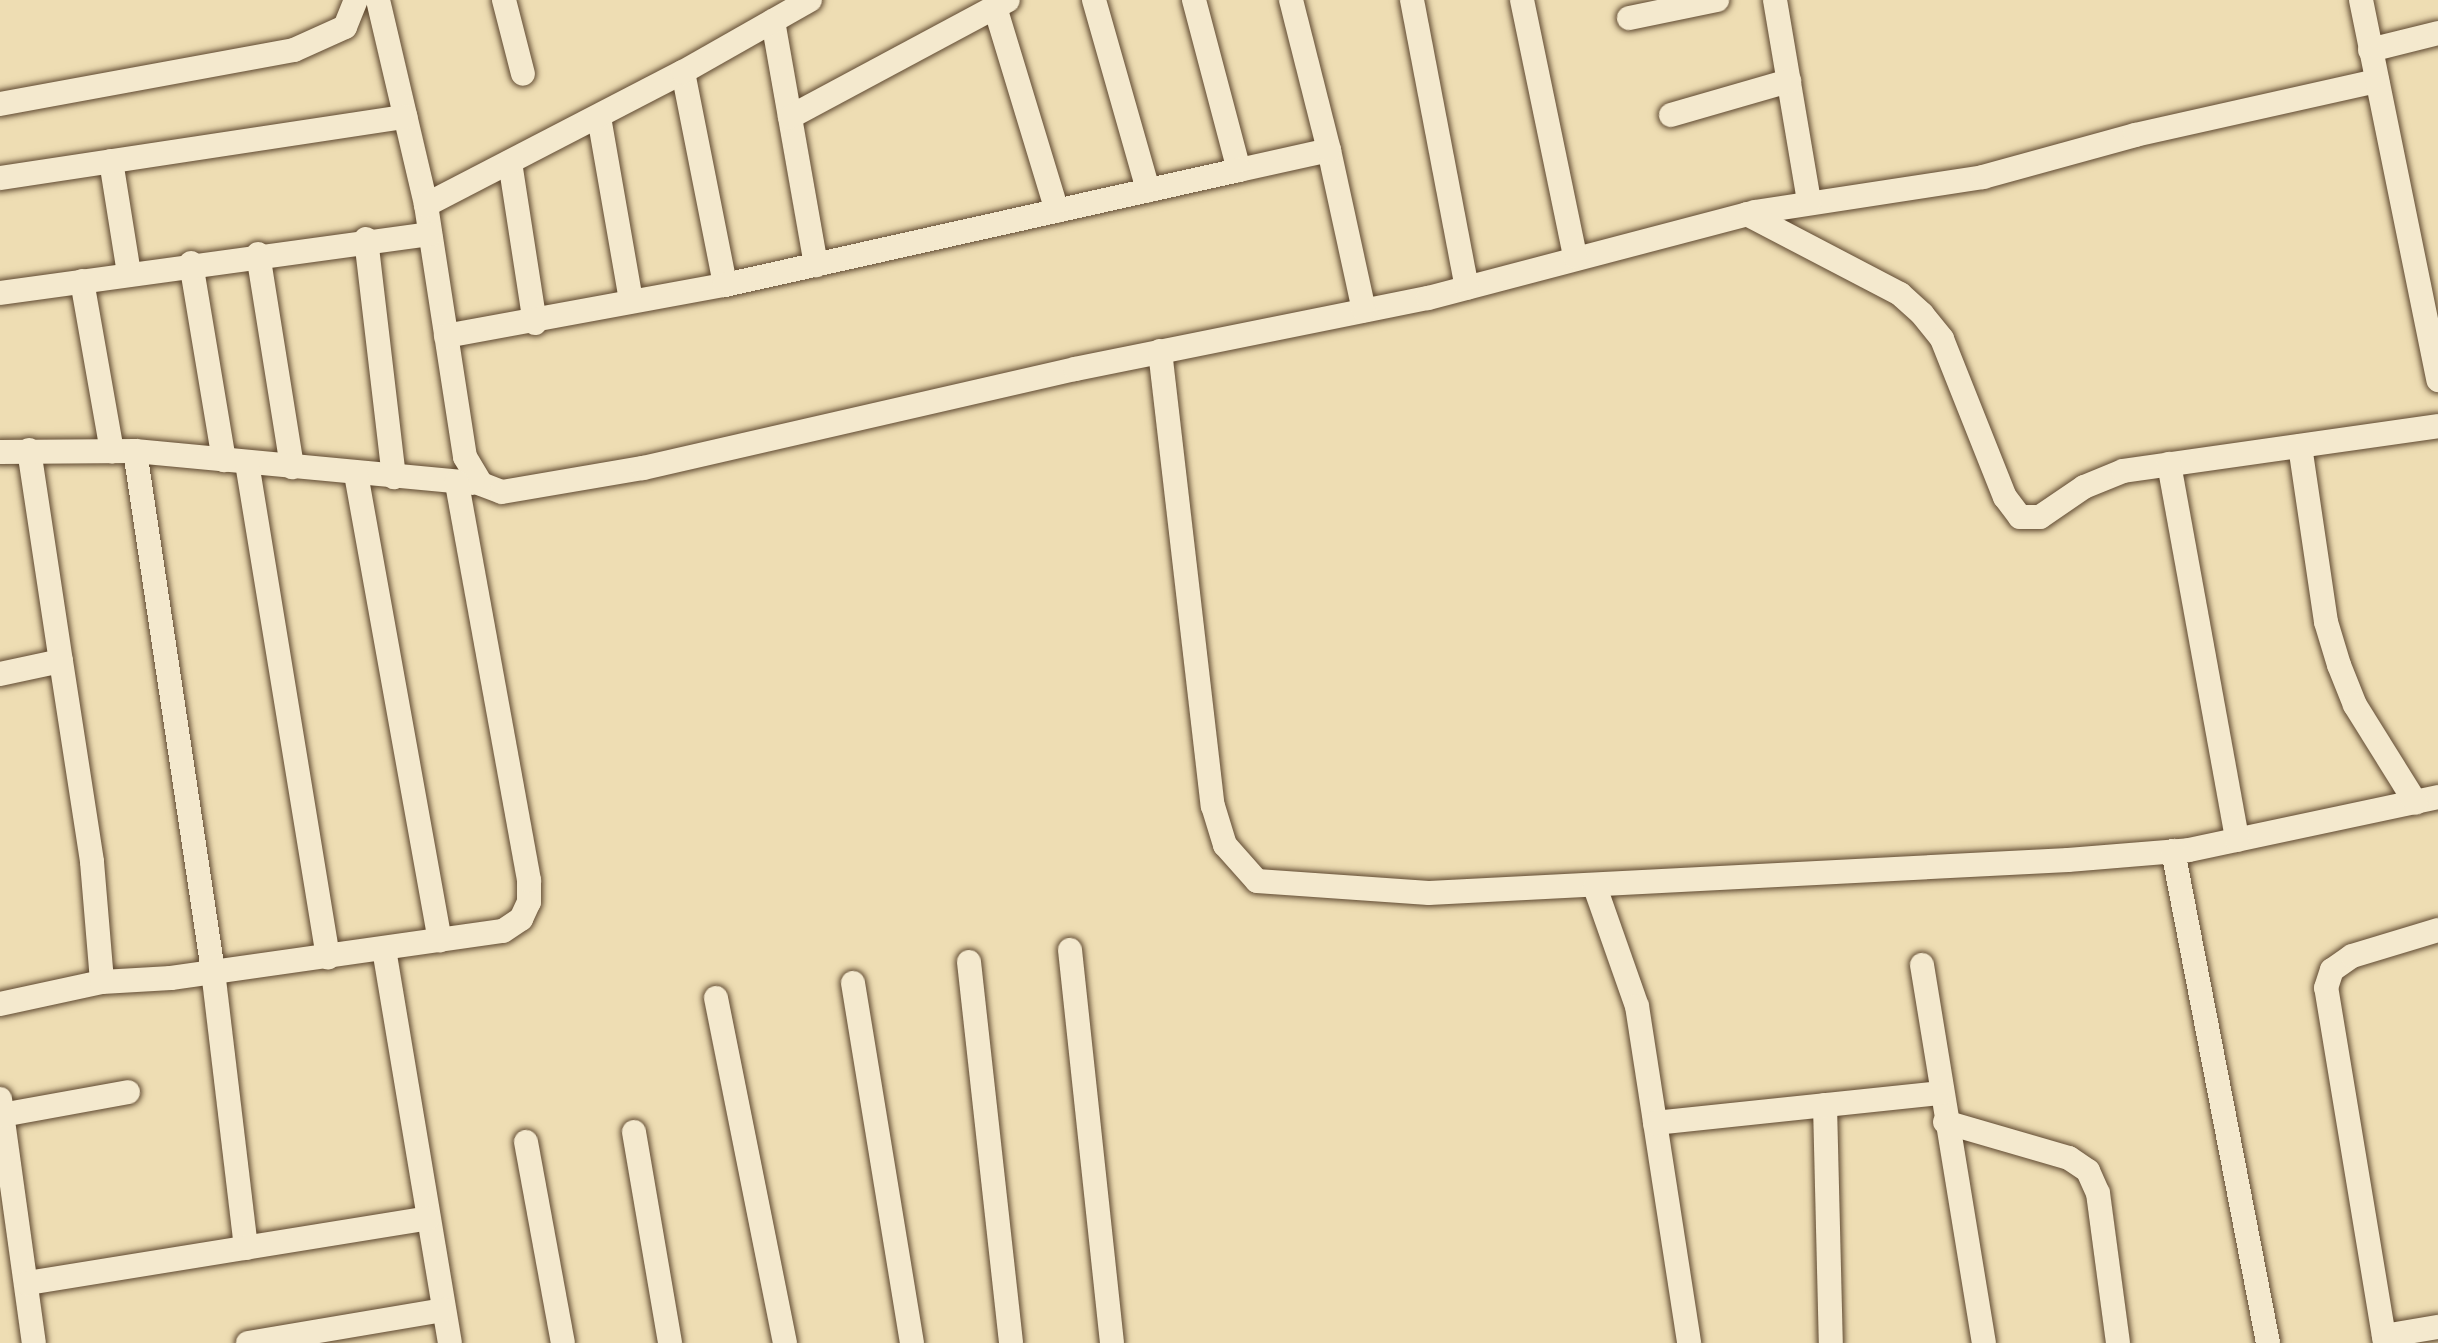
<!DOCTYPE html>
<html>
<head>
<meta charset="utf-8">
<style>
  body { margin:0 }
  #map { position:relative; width:2438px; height:1343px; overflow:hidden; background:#eeddb3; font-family:"Gentium Book Plus",serif }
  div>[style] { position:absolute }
  .roads { filter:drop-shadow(0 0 3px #5e4830) drop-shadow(0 0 3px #5e4830) }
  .minor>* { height:24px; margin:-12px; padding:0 12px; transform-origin:12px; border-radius:12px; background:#f4e9ce }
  span { translate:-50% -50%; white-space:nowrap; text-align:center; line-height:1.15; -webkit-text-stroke:10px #f4e9ce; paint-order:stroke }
</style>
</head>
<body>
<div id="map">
  <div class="roads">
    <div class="minor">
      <i style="left:378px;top:0;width:211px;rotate:76.8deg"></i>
      <i style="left:426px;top:205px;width:255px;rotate:81.2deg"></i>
      <i style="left:465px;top:457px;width:31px;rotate:59deg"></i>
      <i style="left:481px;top:484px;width:22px;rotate:21deg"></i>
      <i style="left:502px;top:492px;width:143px;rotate:-9.7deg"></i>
      <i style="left:643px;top:468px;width:443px;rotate:-12.9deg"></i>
      <i style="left:1075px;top:369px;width:360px;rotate:-11.4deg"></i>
      <i style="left:1428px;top:298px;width:338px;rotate:-14.7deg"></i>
      <i style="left:1755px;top:212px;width:231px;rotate:-8.7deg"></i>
      <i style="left:1983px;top:177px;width:158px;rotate:-15.4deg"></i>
      <i style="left:2135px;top:135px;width:248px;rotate:-12.6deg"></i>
      <i style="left:504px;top:0;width:76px;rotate:75.6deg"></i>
      <i style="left:1094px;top:0;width:198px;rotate:74.1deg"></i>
      <i style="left:1194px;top:0;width:176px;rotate:75.2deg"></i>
      <i style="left:1239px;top:170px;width:92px;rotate:-12.5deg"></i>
      <i style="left:1329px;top:150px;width:164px;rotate:77.7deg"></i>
      <i style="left:1291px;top:0;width:155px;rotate:75.8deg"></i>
      <i style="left:1412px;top:0;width:293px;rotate:79.2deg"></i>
      <i style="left:1522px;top:0;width:262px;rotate:78.3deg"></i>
      <i style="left:1775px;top:0;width:205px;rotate:80.4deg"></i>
      <i style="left:2361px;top:0;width:388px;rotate:78.5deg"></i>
      <i style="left:995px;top:7px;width:213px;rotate:73.1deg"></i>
      <i style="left:1629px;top:18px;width:90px;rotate:-11.6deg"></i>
      <i style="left:773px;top:21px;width:248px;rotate:80deg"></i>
      <i style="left:2370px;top:50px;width:70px;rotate:-14deg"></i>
      <i style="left:683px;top:72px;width:217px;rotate:78.8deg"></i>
      <i style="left:0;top:104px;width:299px;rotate:-10.4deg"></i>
      <i style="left:294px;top:50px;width:56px;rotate:-24.3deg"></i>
      <i style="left:345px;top:27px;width:29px;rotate:-68deg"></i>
      <i style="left:1671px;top:115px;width:123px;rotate:-16.1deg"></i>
      <i style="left:599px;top:117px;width:186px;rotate:80.1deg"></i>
      <i style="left:790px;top:117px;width:247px;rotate:-28.2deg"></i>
      <i style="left:111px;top:161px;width:114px;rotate:80.9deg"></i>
      <i style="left:510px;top:162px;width:163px;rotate:81.2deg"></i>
      <i style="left:0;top:178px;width:410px;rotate:-8.6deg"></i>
      <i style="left:426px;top:205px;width:289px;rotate:-27.4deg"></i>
      <i style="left:683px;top:72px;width:146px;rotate:-29.6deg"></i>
      <i style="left:1747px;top:214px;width:173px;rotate:27.6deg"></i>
      <i style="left:1900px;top:294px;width:30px;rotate:42deg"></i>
      <i style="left:1922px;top:314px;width:32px;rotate:51deg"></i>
      <i style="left:1942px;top:339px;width:170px;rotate:68.3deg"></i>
      <i style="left:2005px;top:497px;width:25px;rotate:53deg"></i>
      <i style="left:2020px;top:517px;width:20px"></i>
      <i style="left:2040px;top:517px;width:53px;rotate:-34.3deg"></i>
      <i style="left:2084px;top:487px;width:42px;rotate:-22.3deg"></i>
      <i style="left:2123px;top:471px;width:318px;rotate:-8.1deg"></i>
      <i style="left:366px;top:239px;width:240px;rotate:83.3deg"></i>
      <i style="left:258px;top:254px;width:216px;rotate:80.9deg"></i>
      <i style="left:191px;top:263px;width:200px;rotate:80.5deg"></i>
      <i style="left:82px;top:281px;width:173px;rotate:80deg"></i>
      <i style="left:0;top:293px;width:434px;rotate:-7.8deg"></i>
      <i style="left:446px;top:336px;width:284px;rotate:-10.4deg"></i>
      <i style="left:725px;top:285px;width:527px;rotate:-12.61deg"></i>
      <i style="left:1160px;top:351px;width:458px;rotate:83.4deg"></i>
      <i style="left:1213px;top:806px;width:41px;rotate:72.9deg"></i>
      <i style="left:1225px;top:845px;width:48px;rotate:48.4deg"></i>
      <i style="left:1257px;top:881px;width:172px;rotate:4deg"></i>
      <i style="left:1429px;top:893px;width:640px;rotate:-2.96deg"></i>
      <i style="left:2068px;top:860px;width:121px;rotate:-4.7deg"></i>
      <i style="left:2189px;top:850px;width:255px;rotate:-12deg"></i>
      <i style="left:2300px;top:446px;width:178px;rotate:81.6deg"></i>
      <i style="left:2326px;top:622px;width:45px;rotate:73.2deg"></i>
      <i style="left:2339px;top:665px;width:43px;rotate:68.2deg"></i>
      <i style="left:2355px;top:705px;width:115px;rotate:58.1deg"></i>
      <i style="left:29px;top:450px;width:213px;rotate:81.4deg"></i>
      <i style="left:135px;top:451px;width:526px;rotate:81.47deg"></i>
      <i style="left:213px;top:971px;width:279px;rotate:83.2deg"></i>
      <i style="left:0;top:452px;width:135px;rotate:-0.4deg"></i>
      <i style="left:135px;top:451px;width:339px;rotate:5.4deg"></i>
      <i style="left:247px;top:463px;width:501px;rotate:80.69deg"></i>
      <i style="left:2169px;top:464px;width:382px;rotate:79.7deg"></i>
      <i style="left:356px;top:474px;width:474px;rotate:79.8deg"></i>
      <i style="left:0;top:674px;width:62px;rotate:-12deg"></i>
      <i style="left:61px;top:661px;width:203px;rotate:81.2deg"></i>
      <i style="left:92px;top:862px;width:120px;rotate:85.2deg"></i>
      <i style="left:2173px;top:851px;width:501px;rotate:79.07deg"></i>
      <i style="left:1595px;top:887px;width:126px;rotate:70.6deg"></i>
      <i style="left:1637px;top:1006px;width:341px;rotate:81.2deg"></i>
      <i style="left:384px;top:949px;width:399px;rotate:80.5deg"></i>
      <i style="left:1070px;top:950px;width:395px;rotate:83.9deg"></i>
      <i style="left:969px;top:962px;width:383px;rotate:83.7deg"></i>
      <i style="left:1922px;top:965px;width:383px;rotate:80.7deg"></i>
      <i style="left:853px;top:983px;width:365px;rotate:80.7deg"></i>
      <i style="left:716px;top:998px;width:352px;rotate:78.7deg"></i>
      <i style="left:0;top:1004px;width:104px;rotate:-12.2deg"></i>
      <i style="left:102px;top:982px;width:69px;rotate:-3.3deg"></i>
      <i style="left:171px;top:978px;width:335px;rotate:-8.1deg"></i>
      <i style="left:503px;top:931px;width:22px;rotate:-34deg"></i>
      <i style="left:521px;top:919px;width:19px;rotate:-65deg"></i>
      <i style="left:529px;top:902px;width:22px;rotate:-90deg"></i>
      <i style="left:529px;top:880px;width:404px;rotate:-100.3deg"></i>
      <i style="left:0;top:1099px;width:246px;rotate:82.1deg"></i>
      <i style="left:1825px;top:1105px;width:238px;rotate:88.6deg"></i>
      <i style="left:2px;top:1115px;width:128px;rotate:-10.3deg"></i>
      <i style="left:1945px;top:1122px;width:129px;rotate:16.2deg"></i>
      <i style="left:2069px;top:1158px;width:23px;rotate:34deg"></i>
      <i style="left:2088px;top:1171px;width:24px;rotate:66deg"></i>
      <i style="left:2098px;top:1193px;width:151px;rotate:82.4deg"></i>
      <i style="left:1655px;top:1123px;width:288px;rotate:-6deg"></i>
      <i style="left:634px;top:1132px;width:214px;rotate:80.3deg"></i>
      <i style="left:526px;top:1142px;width:204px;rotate:79.6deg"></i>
      <i style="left:28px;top:1283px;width:405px;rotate:-9.2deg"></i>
      <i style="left:2384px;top:1336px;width:55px;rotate:-9.5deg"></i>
      <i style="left:248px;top:1343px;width:198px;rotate:-9.6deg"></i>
      <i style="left:2385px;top:1343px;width:360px;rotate:-99.4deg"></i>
      <i style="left:2326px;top:988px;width:19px;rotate:-72deg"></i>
      <i style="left:2332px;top:970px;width:24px;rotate:-35deg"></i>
      <i style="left:2352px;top:956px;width:90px;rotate:-16.8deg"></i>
    </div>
  </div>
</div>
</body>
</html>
